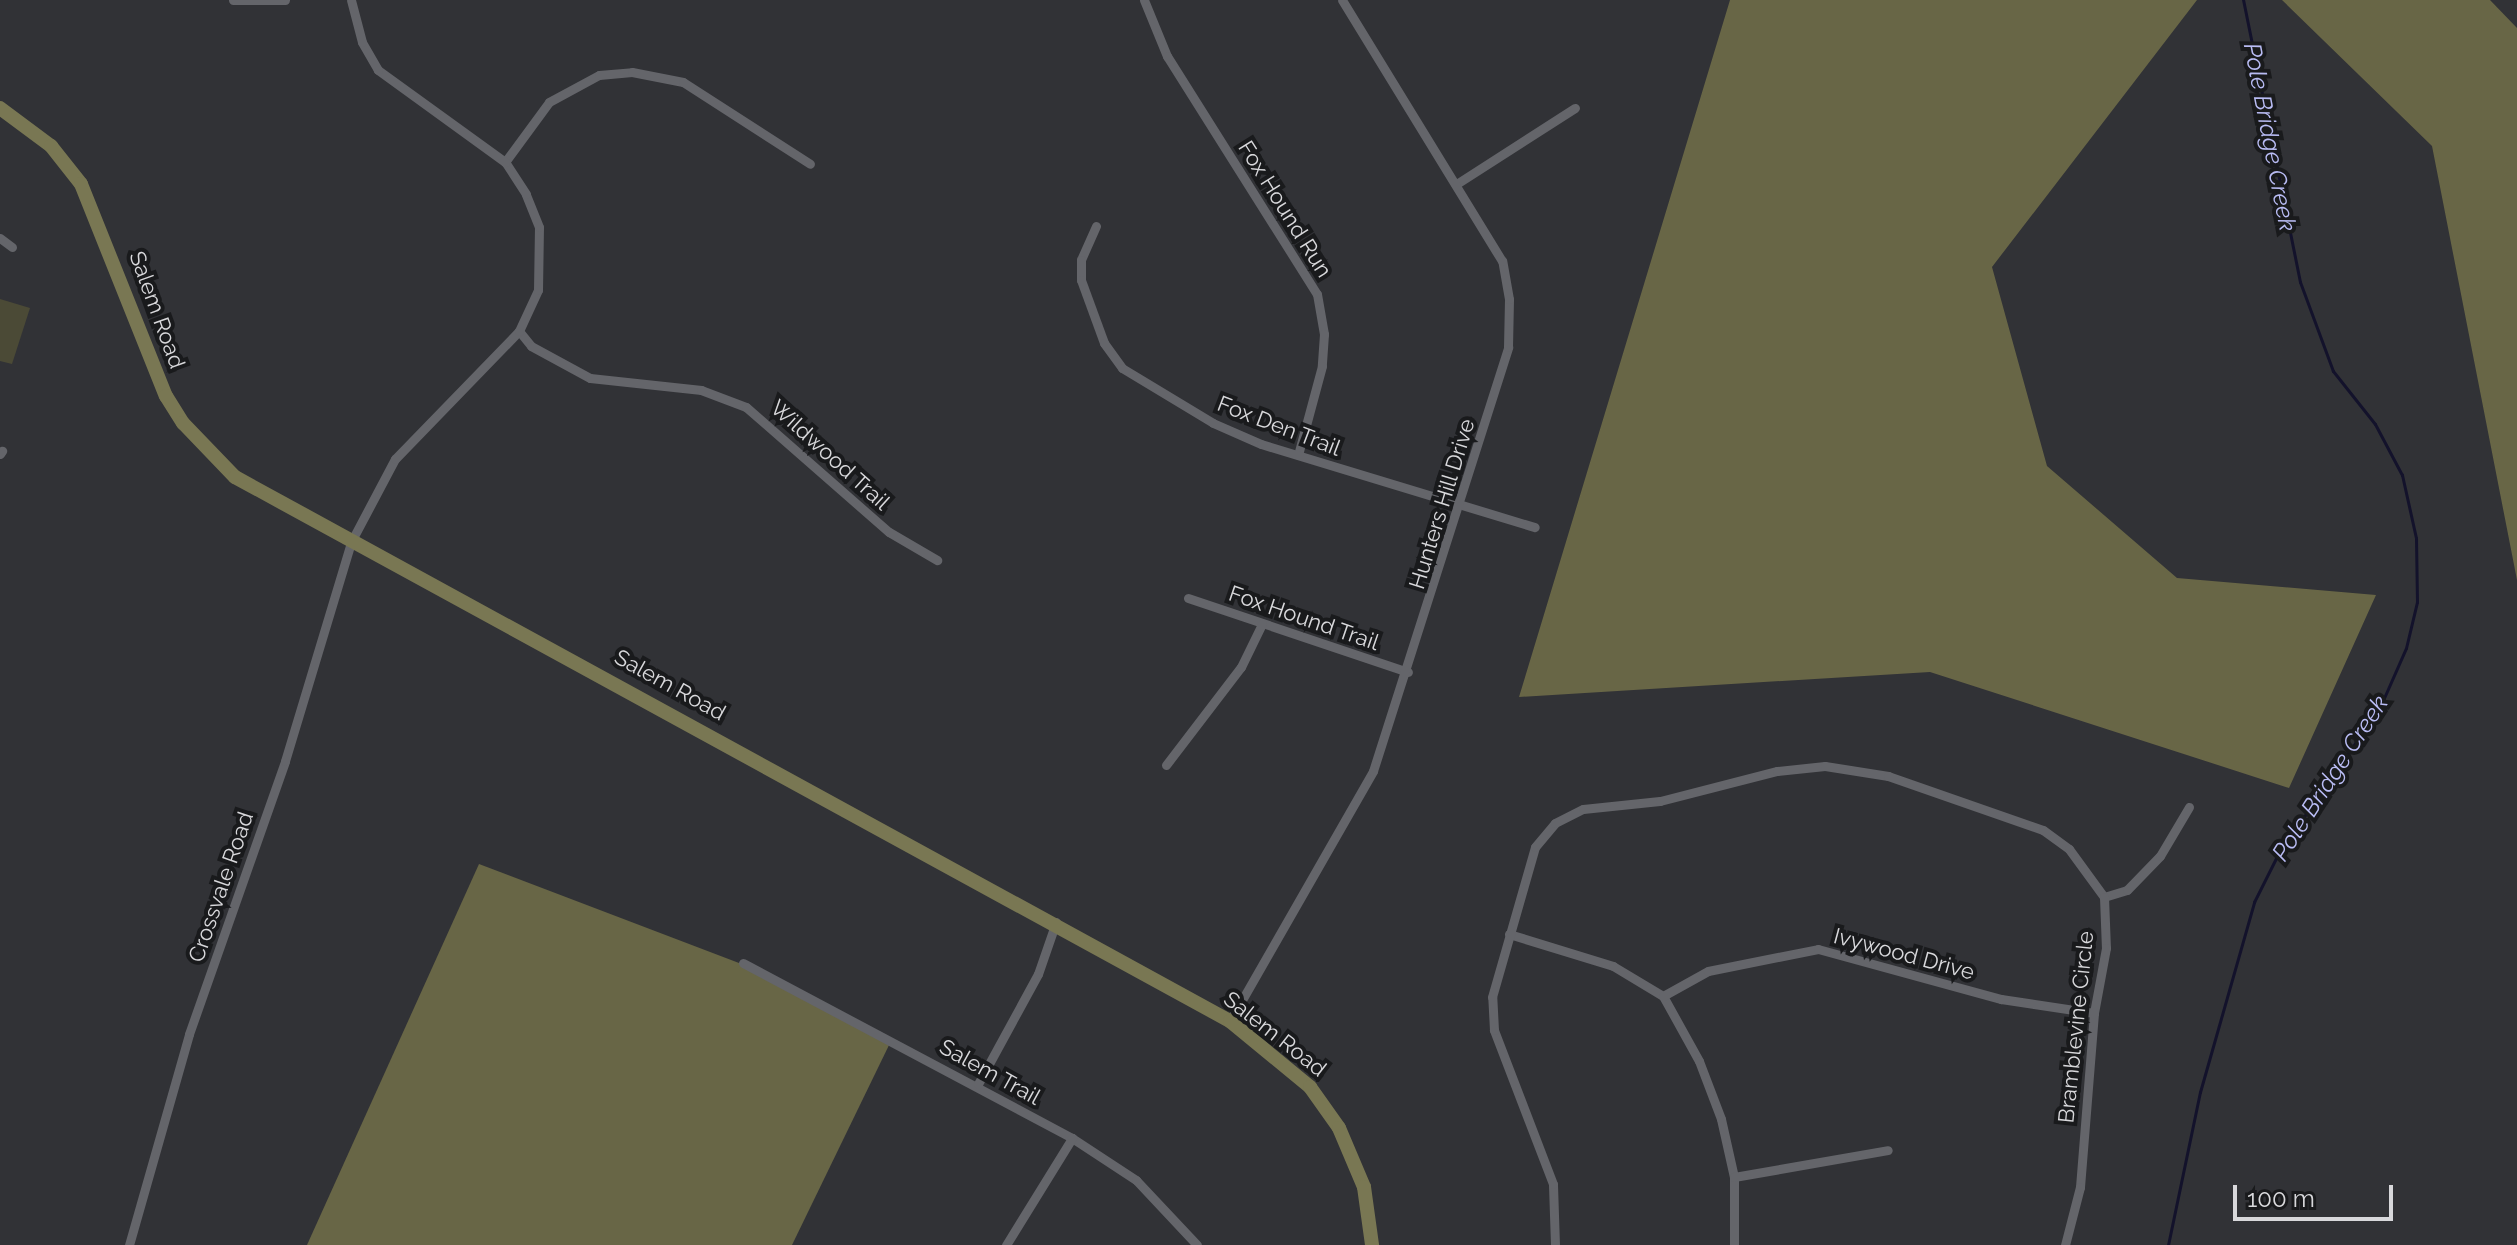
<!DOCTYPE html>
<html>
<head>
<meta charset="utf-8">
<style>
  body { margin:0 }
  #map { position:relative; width:2517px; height:1245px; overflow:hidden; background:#313236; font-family:Raleway,sans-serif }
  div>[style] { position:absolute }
  .green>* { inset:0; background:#4b4a36 }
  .forest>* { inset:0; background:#686646 }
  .stream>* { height:3px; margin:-1.5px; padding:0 1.5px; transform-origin:1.5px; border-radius:1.5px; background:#13122b }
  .street>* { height:9px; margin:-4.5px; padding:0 4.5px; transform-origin:4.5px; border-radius:4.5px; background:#64656a }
  .secondary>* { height:14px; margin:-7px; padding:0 7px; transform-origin:7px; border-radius:7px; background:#797753 }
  span { translate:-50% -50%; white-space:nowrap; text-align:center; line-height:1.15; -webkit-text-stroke:8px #191a1c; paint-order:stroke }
  .street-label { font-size:22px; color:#d8d8db }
  .water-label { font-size:24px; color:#b9bcf4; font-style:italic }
  .scale { position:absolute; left:2233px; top:1185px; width:160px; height:36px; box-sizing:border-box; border:4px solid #d8d8db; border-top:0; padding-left:10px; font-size:24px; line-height:28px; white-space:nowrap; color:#d8d8db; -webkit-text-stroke:6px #191a1c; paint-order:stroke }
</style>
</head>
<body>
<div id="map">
  <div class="green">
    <i style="clip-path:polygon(0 299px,30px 308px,12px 364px,0 361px)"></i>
  </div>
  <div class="forest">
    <i style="clip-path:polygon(1730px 0,2197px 0,1992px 267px,2047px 466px,2177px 578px,2376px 595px,2289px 788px,1930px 672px,1519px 697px)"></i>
    <i style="clip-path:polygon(2282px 0,2490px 0,2517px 28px,2517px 580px,2432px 146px)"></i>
    <i style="clip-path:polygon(479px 864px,739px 963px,891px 1041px,792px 1245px,307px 1245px)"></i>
  </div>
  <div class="stream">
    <i style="left:2168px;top:1245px;width:156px;rotate:-78.2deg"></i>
    <i style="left:2200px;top:1092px;width:198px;rotate:-74.1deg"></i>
    <i style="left:2254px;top:902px;width:54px;rotate:-63.4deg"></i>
    <i style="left:2278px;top:854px;width:179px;rotate:-55.2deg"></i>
    <i style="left:2380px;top:707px;width:64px;rotate:-66.2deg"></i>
    <i style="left:2406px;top:648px;width:47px;rotate:-76.6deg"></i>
    <i style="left:2417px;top:602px;width:64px;rotate:-90.9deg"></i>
    <i style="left:2416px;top:538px;width:65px;rotate:-102.5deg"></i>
    <i style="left:2402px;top:475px;width:58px;rotate:-117.9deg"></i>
    <i style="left:2375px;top:424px;width:68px;rotate:-128.4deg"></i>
    <i style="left:2333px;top:371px;width:95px;rotate:-110.3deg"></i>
    <i style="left:2300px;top:282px;width:288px;rotate:-101.4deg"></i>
  </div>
  <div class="street">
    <i style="left:233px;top:0;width:52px"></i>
    <i style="left:1144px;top:0;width:61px;rotate:67.7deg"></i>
    <i style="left:1167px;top:56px;width:281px;rotate:57.8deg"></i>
    <i style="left:1317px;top:294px;width:41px;rotate:80.1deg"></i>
    <i style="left:1324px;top:334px;width:32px;rotate:94deg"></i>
    <i style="left:1322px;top:366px;width:92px;rotate:105.1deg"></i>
    <i style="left:505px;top:162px;width:74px;rotate:-53.7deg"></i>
    <i style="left:549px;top:102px;width:57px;rotate:-28.4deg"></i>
    <i style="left:599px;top:75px;width:33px;rotate:-5deg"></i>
    <i style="left:632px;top:72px;width:52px;rotate:11.1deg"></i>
    <i style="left:683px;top:82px;width:151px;rotate:32.8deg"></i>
    <i style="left:1458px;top:183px;width:139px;rotate:-32.7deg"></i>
    <i style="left:1096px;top:226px;width:37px;rotate:114deg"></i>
    <i style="left:1081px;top:260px;width:20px;rotate:90deg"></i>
    <i style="left:1081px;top:280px;width:67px;rotate:69.9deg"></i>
    <i style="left:1104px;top:343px;width:31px;rotate:54deg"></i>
    <i style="left:1122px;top:368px;width:106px;rotate:31.1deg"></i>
    <i style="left:1213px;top:423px;width:52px;rotate:23.6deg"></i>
    <i style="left:1261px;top:444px;width:286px;rotate:16.9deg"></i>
    <i style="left:0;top:238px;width:15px;rotate:37deg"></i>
    <i style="left:519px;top:331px;width:19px;rotate:51deg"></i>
    <i style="left:531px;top:346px;width:67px;rotate:28.5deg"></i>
    <i style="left:590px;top:378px;width:112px;rotate:6.2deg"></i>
    <i style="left:701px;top:390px;width:48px;rotate:20.7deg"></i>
    <i style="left:746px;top:407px;width:190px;rotate:41.2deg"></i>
    <i style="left:889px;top:532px;width:56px;rotate:30.3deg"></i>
    <i style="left:0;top:454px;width:4px;rotate:-56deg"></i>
    <i style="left:1188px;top:598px;width:232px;rotate:18.6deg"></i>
    <i style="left:1166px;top:765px;width:123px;rotate:-52.6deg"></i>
    <i style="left:1241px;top:667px;width:48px;rotate:-64deg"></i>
    <i style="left:2104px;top:897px;width:24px;rotate:-17deg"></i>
    <i style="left:2127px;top:890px;width:47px;rotate:-45.9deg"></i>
    <i style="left:2160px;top:856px;width:57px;rotate:-59.4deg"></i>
    <i style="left:1509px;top:934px;width:109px;rotate:17.1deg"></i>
    <i style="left:1613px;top:966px;width:58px;rotate:31deg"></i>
    <i style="left:1663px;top:996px;width:74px;rotate:61deg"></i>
    <i style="left:1699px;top:1061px;width:62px;rotate:69.2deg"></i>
    <i style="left:1721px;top:1119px;width:59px;rotate:77.4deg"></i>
    <i style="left:1734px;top:1177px;width:68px;rotate:90deg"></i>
    <i style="left:743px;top:963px;width:373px;rotate:28deg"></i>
    <i style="left:1072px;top:1138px;width:77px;rotate:33.3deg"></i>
    <i style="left:1136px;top:1180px;width:89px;rotate:46.8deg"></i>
    <i style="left:1663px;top:996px;width:51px;rotate:-29.1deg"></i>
    <i style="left:1708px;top:971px;width:112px;rotate:-11.3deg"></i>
    <i style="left:1818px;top:949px;width:190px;rotate:15.3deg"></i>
    <i style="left:2001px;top:999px;width:94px;rotate:8.6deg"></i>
    <i style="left:1230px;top:1021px;width:288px;rotate:-60.2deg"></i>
    <i style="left:1373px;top:771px;width:445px;rotate:-72.3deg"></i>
    <i style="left:1508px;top:347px;width:48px;rotate:-88.8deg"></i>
    <i style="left:1509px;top:299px;width:39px;rotate:-100deg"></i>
    <i style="left:1502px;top:261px;width:306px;rotate:-121.5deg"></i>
    <i style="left:978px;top:1084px;width:125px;rotate:-61.4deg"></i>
    <i style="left:1038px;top:974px;width:55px;rotate:-70.9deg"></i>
    <i style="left:1734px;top:1177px;width:156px;rotate:-9.9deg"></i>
    <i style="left:129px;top:1245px;width:219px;rotate:-74.1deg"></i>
    <i style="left:189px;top:1034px;width:289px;rotate:-70.6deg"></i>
    <i style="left:285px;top:761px;width:229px;rotate:-73.2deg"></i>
    <i style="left:351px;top:542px;width:94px;rotate:-62.1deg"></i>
    <i style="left:395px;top:459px;width:178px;rotate:-45.9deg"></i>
    <i style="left:519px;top:331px;width:45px;rotate:-65.1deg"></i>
    <i style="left:538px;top:290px;width:63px;rotate:-89.1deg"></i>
    <i style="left:539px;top:227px;width:35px;rotate:-112deg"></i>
    <i style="left:526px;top:194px;width:38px;rotate:-123deg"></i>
    <i style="left:505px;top:162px;width:157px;rotate:-144.1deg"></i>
    <i style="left:378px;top:70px;width:32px;rotate:-120deg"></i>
    <i style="left:362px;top:42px;width:43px;rotate:-104.7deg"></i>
    <i style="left:1006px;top:1245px;width:126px;rotate:-58.3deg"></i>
    <i style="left:1555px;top:1245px;width:61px;rotate:-91.9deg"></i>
    <i style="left:1553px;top:1184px;width:165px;rotate:-111deg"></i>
    <i style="left:1494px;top:1030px;width:33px;rotate:-93deg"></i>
    <i style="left:1492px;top:997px;width:156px;rotate:-74deg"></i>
    <i style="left:1535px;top:847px;width:31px;rotate:-50deg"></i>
    <i style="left:1555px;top:823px;width:31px;rotate:-27deg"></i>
    <i style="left:1583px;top:809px;width:77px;rotate:-5.9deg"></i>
    <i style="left:1660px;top:801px;width:121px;rotate:-14.4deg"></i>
    <i style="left:1777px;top:771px;width:48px;rotate:-5.9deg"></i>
    <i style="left:1825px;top:766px;width:64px;rotate:9deg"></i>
    <i style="left:1888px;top:776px;width:164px;rotate:19.2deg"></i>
    <i style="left:2043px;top:830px;width:32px;rotate:36deg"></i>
    <i style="left:2069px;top:849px;width:59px;rotate:53.9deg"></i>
    <i style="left:2104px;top:897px;width:51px;rotate:87.8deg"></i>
    <i style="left:2106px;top:948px;width:66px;rotate:100.5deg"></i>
    <i style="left:2094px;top:1013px;width:175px;rotate:94.6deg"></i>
    <i style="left:2080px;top:1187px;width:60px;rotate:104.5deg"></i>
  </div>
  <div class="secondary">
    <i style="left:0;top:108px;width:64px;rotate:36.7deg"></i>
    <i style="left:51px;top:146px;width:48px;rotate:51.7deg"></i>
    <i style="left:81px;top:184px;width:228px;rotate:68.2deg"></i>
    <i style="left:166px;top:396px;width:32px;rotate:58deg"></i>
    <i style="left:183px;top:423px;width:75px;rotate:46.1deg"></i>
    <i style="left:235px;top:477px;width:1134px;rotate:28.67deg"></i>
    <i style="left:1230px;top:1021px;width:104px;rotate:39.5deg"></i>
    <i style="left:1310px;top:1087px;width:50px;rotate:54.7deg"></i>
    <i style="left:1339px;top:1128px;width:64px;rotate:67deg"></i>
    <i style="left:1364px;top:1187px;width:59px;rotate:82.1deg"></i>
  </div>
  <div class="street-label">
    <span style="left:1285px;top:209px;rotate:58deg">Fox Hound Run</span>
    <span style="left:157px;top:310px;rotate:70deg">Salem Road</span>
    <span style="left:1279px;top:426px;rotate:21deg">Fox Den Trail</span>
    <span style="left:830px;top:455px;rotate:42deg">Wildwood Trail</span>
    <span style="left:1442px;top:504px;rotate:-73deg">Hunters Hill Drive</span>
    <span style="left:1304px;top:618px;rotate:19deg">Fox Hound Trail</span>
    <span style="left:670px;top:685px;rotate:29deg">Salem Road</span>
    <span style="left:221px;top:887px;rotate:-71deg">Crossvale Road</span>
    <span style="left:1904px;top:954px;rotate:15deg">Ivywood Drive</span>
    <span style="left:2076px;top:1027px;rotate:-84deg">Bramblevine Circle</span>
    <span style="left:1275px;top:1034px;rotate:38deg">Salem Road</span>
    <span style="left:990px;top:1072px;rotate:29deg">Salem Trail</span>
  </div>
  <div class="water-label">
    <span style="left:2270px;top:137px;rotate:79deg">Pole Bridge Creek</span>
    <span style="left:2330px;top:778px;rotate:-57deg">Pole Bridge Creek</span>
  </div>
  <div class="scale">100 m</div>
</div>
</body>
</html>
